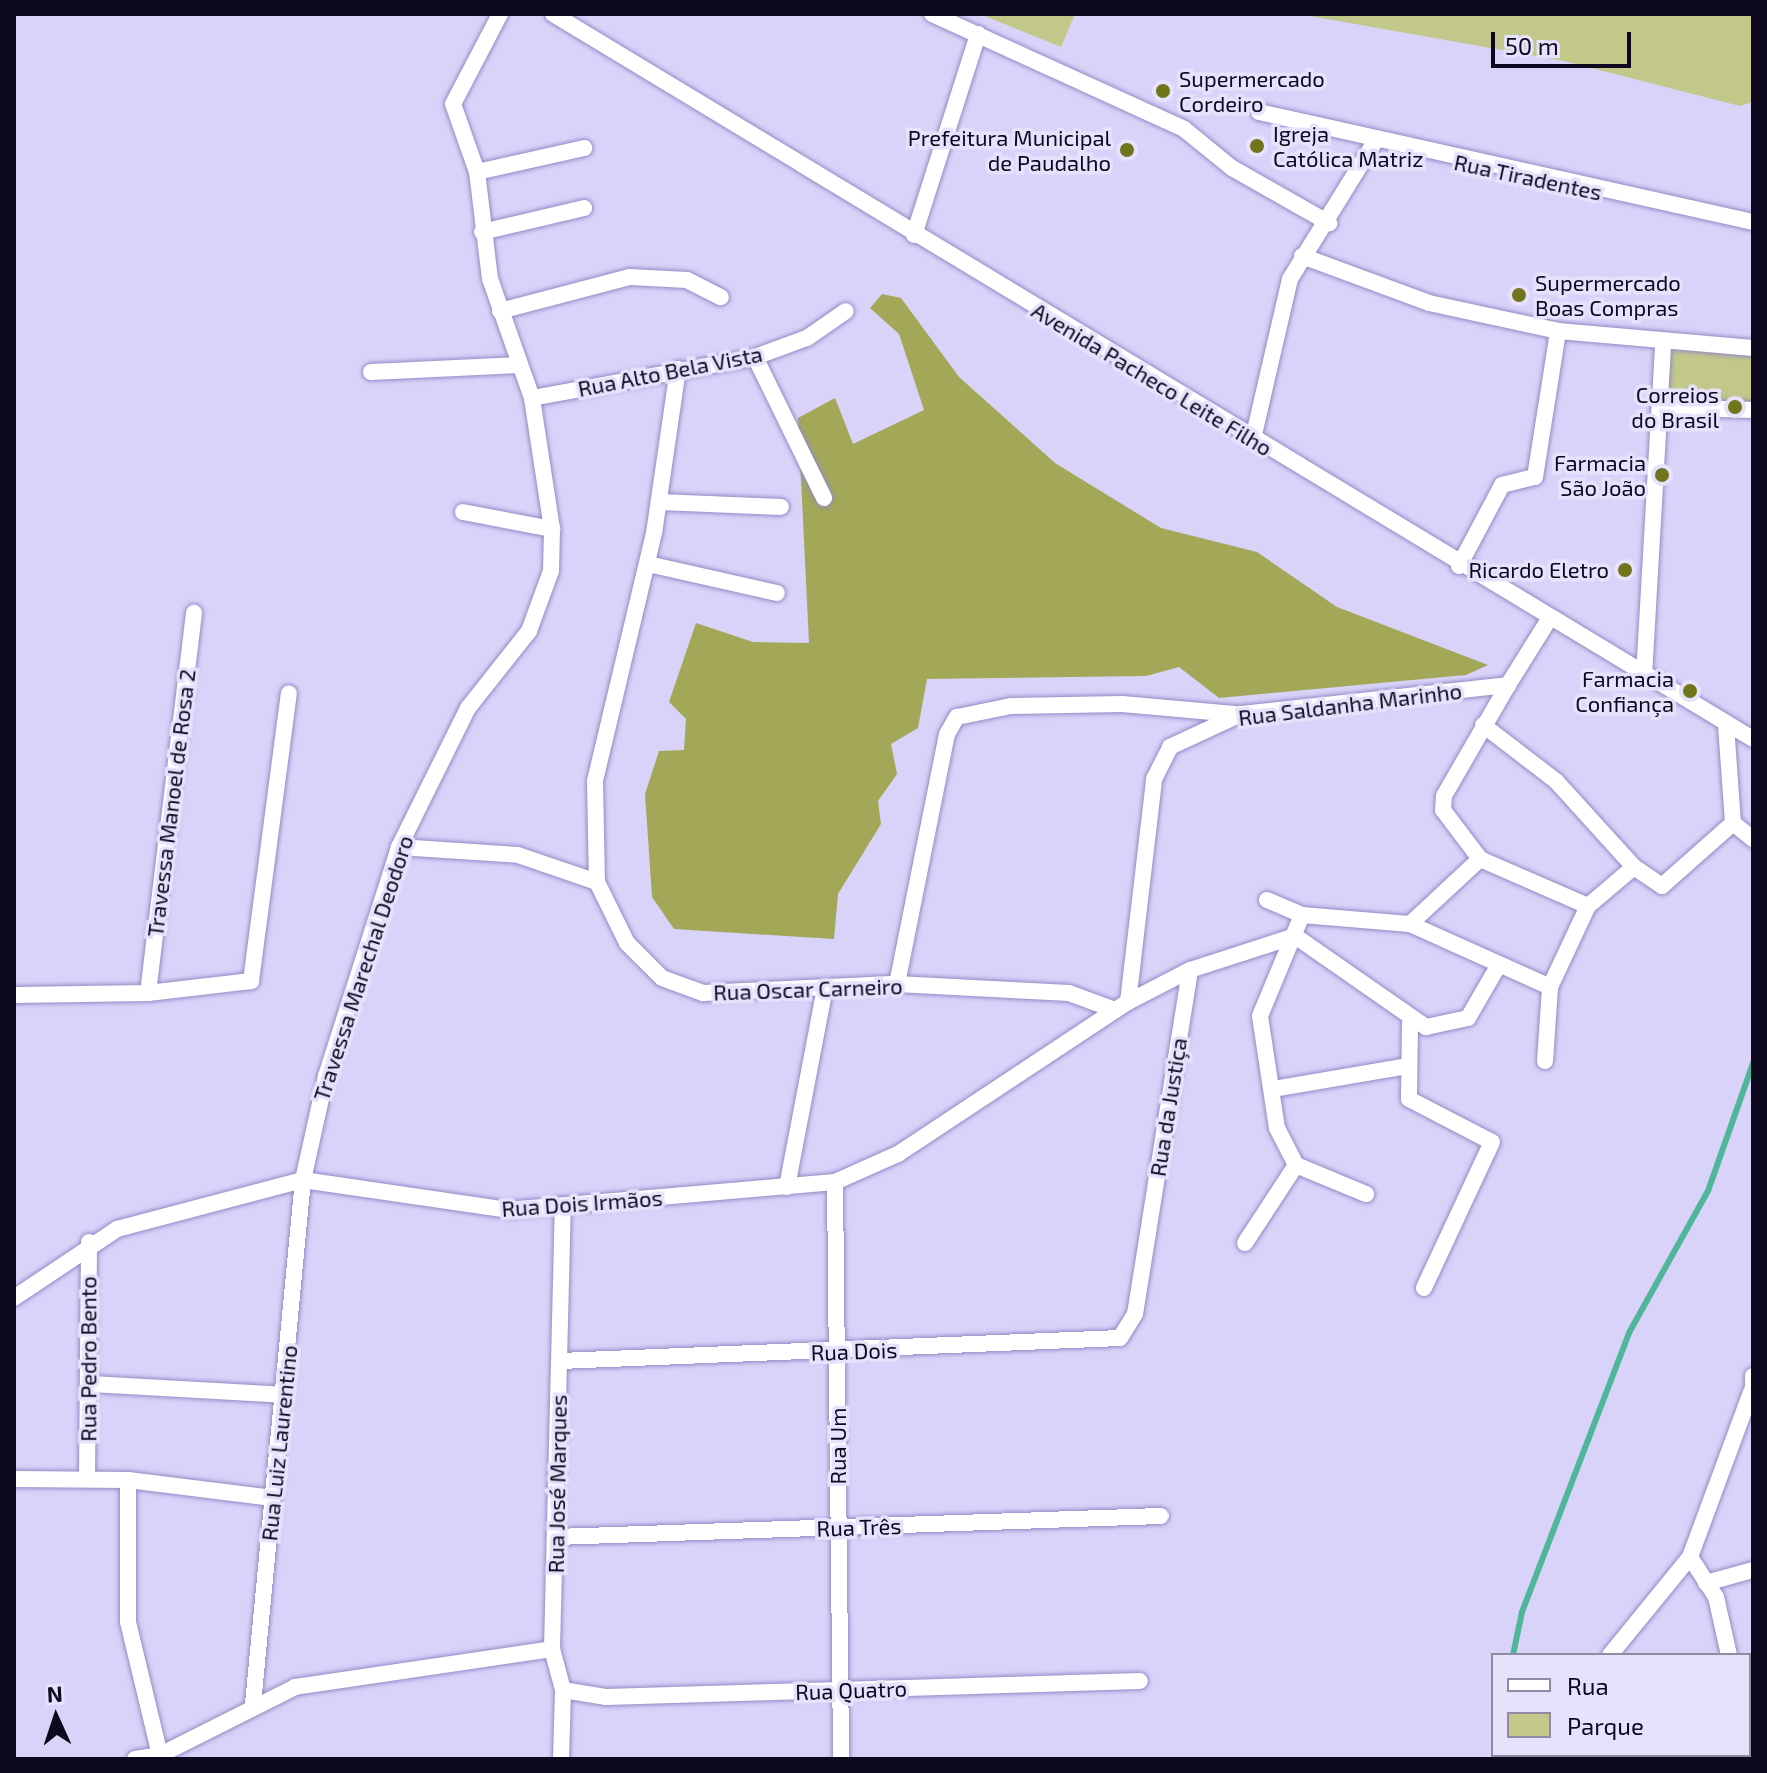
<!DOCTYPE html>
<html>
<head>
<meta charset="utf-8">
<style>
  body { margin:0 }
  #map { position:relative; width:1767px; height:1773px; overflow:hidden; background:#d9d3fa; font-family:"Exo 2",sans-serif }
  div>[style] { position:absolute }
  .green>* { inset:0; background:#c2c78a }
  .forest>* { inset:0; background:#a2a858 }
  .stream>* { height:6px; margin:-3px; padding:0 3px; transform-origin:3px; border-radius:3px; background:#50b69a }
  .roads { filter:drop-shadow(0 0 2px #958ac6) drop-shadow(0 0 2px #958ac6) }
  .minor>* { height:16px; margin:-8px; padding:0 8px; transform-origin:8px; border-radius:8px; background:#fff }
  .dots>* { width:22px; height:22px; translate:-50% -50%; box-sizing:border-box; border:4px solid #e6e2fc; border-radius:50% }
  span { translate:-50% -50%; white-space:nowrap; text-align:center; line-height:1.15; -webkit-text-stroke:7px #e6e2fc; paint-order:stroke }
  .poi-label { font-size:22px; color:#0e081e }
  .left { translate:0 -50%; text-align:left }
  .right { translate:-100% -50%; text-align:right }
  .street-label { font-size:22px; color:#0e081e }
  .frame { position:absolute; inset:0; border:16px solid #0e081e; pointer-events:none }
  .legend { position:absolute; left:1491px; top:1653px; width:260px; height:104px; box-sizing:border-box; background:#e6e2fc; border:2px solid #908ba3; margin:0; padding:10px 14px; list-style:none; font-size:24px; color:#0e081e }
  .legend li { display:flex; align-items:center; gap:16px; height:40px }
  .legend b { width:40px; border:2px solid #908ba3 }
  .north { position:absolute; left:16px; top:1677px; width:80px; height:80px; -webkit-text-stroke:6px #e6e2fc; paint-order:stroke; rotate:357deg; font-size:22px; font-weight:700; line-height:32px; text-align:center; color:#0e081e }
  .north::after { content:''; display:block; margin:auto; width:28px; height:36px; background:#0e081e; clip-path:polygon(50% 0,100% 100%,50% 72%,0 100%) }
  .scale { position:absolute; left:1491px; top:32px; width:140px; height:36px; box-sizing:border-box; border:4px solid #0e081e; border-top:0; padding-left:10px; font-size:24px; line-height:28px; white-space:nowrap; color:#0e081e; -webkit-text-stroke:6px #e6e2fc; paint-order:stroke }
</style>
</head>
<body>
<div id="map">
  <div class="green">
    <i style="clip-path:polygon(980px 14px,1075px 14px,1061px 47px)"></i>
    <i style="clip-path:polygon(1299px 14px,1753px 14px,1753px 102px,1740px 106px,1564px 61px)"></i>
    <i style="clip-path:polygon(1663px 345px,1753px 348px,1753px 410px,1662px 407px)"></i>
  </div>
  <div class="forest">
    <i style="clip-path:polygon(882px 294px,901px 298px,959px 377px,1055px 463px,1161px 528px,1257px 552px,1337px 607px,1488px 665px,1466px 675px,1219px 698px,1179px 667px,1146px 676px,927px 679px,918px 728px,891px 744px,897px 774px,878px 801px,881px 824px,838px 894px,834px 939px,674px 929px,652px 897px,645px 794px,659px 751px,684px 750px,686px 719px,669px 702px,696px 623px,753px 642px,809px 643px,798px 418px,835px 398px,853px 444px,924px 410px,899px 334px,870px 308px)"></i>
  </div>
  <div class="stream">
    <i style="left:1513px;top:1655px;width:44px;rotate:-78.2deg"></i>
    <i style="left:1522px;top:1612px;width:301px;rotate:-69deg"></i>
    <i style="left:1630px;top:1331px;width:160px;rotate:-60.9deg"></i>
    <i style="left:1708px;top:1191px;width:136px;rotate:-70.6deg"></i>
    <i style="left:1551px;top:1755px;width:4px;rotate:76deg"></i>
  </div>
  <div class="roads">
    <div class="minor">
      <i style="left:553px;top:14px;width:1402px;rotate:31.14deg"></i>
      <i style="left:932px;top:14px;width:277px;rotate:24.5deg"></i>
      <i style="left:1184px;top:129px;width:62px;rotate:39.1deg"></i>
      <i style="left:1232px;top:168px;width:112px;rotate:29.6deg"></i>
      <i style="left:1259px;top:112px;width:506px;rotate:12.55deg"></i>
      <i style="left:477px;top:172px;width:110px;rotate:-12.6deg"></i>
      <i style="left:482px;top:232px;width:105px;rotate:-13.2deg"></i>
      <i style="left:914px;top:235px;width:211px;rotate:-72.3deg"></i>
      <i style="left:1302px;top:256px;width:135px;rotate:20.3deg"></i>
      <i style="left:1429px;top:303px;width:132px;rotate:12.2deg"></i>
      <i style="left:1558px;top:331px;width:196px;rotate:5deg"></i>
      <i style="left:500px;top:311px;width:134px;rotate:-14.7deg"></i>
      <i style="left:630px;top:277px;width:57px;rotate:3deg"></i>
      <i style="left:687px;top:280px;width:38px;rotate:27deg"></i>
      <i style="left:755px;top:357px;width:157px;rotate:63.9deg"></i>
      <i style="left:678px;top:369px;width:166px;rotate:98.3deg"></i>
      <i style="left:654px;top:533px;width:255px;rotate:103.4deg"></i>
      <i style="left:595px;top:781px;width:101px;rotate:88.9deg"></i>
      <i style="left:597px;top:882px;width:68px;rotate:63.8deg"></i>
      <i style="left:627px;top:943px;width:49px;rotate:45deg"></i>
      <i style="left:662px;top:978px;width:44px;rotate:20.1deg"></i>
      <i style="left:703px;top:993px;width:194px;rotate:-2.7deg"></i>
      <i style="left:897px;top:984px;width:172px;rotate:3deg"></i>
      <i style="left:1069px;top:993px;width:49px;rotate:20.3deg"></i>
      <i style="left:371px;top:372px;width:149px;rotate:-2.7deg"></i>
      <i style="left:532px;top:398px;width:227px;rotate:-10.4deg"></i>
      <i style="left:755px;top:357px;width:55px;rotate:-20.1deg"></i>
      <i style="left:807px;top:338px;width:47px;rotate:-34.7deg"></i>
      <i style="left:1662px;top:407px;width:91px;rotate:1.9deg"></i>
      <i style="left:1253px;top:439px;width:164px;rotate:-77deg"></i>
      <i style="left:1290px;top:279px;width:160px;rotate:-58.3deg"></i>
      <i style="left:659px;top:502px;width:122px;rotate:2.3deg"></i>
      <i style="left:463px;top:512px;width:91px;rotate:10.8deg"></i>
      <i style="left:648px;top:564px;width:132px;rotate:12.7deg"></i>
      <i style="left:1459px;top:566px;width:92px;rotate:-62deg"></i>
      <i style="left:1502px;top:485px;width:34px;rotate:-14deg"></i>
      <i style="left:1535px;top:477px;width:148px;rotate:-81deg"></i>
      <i style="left:1644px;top:676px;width:332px;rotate:-86.7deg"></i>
      <i style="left:1508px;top:685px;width:128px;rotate:120deg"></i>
      <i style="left:1444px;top:796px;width:14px;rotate:94deg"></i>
      <i style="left:1443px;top:810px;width:61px;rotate:52.9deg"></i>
      <i style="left:1480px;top:859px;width:118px;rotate:23.5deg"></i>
      <i style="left:1483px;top:725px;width:92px;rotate:37.5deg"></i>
      <i style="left:1556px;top:781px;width:116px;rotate:47.8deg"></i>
      <i style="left:1733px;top:823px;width:26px;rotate:39deg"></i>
      <i style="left:399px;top:847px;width:119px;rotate:3.8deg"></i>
      <i style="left:518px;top:855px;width:83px;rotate:18.9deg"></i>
      <i style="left:1267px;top:900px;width:38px;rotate:23deg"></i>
      <i style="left:1302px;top:915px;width:108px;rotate:4.8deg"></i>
      <i style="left:1410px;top:924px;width:154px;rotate:24.2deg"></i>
      <i style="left:1302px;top:915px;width:109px;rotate:112.6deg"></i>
      <i style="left:1260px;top:1016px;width:113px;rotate:81.4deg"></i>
      <i style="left:1277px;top:1128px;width:42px;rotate:62.8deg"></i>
      <i style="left:1296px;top:1165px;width:76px;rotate:22.5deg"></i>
      <i style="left:1410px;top:924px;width:96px;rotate:-42.9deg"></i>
      <i style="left:897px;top:984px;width:255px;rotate:-78.7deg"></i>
      <i style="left:947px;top:734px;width:20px;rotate:-60deg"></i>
      <i style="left:957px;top:717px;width:55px;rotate:-11.5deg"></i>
      <i style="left:1011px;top:706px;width:111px;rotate:-1deg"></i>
      <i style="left:1122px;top:704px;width:113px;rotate:5.1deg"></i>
      <i style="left:148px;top:993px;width:383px;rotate:-83.1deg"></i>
      <i style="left:14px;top:995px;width:134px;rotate:-0.9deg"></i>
      <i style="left:148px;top:993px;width:104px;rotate:-6.6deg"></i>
      <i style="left:251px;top:981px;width:290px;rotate:-82.5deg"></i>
      <i style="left:1128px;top:1002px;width:225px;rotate:-83.3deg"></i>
      <i style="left:1154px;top:779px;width:36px;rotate:-63deg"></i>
      <i style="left:1170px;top:747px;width:78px;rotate:-24.9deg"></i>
      <i style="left:1241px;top:714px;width:269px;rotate:-6.2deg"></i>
      <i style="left:1508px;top:685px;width:75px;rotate:-58deg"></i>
      <i style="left:1410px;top:1023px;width:76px;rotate:90.8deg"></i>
      <i style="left:1409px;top:1099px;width:93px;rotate:27.4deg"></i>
      <i style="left:1492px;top:1142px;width:161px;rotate:115deg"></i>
      <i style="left:1545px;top:1061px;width:74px;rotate:-86.1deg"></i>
      <i style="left:1550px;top:987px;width:89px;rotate:-64.9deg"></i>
      <i style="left:1588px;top:906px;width:60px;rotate:-40.3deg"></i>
      <i style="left:1634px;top:867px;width:34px;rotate:34deg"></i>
      <i style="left:1662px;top:886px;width:95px;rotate:-41.6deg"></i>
      <i style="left:1733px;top:823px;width:98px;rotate:-94.1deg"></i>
      <i style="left:1273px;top:1089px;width:137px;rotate:-9.7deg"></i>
      <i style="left:835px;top:1182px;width:577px;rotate:89.4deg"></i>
      <i style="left:787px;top:1187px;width:203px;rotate:-79.2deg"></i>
      <i style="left:1245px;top:1243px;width:93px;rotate:-56.8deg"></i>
      <i style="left:14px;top:1298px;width:124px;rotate:-33.8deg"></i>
      <i style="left:117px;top:1229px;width:192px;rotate:-14.8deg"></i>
      <i style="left:303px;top:1180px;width:207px;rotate:8.3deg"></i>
      <i style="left:508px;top:1210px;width:328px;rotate:-4.9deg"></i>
      <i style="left:835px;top:1182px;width:69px;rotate:-24deg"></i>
      <i style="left:898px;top:1154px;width:276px;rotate:-33.5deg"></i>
      <i style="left:1128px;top:1002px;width:70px;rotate:-27.3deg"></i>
      <i style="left:1190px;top:970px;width:110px;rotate:-17.9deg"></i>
      <i style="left:1295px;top:936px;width:160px;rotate:34.8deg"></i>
      <i style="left:1426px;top:1027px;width:43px;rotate:-12.1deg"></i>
      <i style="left:1468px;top:1018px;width:58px;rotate:-59.9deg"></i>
      <i style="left:560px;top:1361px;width:560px;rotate:-2.35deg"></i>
      <i style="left:1120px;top:1338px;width:28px;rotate:-58deg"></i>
      <i style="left:1135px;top:1314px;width:348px;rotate:-80.9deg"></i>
      <i style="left:1753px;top:1376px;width:20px;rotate:90deg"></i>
      <i style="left:90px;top:1384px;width:194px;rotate:3.2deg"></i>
      <i style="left:87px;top:1477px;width:235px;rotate:-89.5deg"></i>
      <i style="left:14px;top:1479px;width:114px;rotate:0.5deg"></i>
      <i style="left:128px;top:1480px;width:146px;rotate:7.1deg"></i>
      <i style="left:128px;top:1480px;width:142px;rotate:90deg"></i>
      <i style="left:128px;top:1622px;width:137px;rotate:76.5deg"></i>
      <i style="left:556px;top:1537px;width:605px;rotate:-1.99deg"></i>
      <i style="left:1706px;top:1583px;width:49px;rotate:-15.5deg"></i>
      <i style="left:1610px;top:1655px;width:127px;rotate:-50.8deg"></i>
      <i style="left:1729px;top:1655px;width:59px;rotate:-102.6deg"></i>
      <i style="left:1716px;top:1597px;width:48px;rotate:-123deg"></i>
      <i style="left:1690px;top:1557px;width:176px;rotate:-69.7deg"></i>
      <i style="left:563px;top:1690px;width:44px;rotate:9.2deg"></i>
      <i style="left:606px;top:1697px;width:534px;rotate:-1.72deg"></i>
      <i style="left:253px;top:1704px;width:526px;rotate:-84.55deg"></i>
      <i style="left:303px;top:1180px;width:107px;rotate:-77.5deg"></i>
      <i style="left:326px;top:1076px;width:240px;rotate:-72.3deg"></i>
      <i style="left:399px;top:847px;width:155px;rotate:-63.6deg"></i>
      <i style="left:468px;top:708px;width:98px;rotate:-51.6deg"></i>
      <i style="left:529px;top:631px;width:64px;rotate:-69.9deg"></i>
      <i style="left:551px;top:571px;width:42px;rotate:-88.6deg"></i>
      <i style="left:552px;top:529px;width:133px;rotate:-98.7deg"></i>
      <i style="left:532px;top:398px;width:126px;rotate:-109.4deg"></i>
      <i style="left:490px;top:279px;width:108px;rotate:-96.9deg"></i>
      <i style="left:477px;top:172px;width:72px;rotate:-109.4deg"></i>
      <i style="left:453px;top:104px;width:102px;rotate:-62.4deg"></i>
      <i style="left:1749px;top:1705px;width:10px;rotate:66deg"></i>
      <i style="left:135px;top:1759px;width:25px;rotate:-9deg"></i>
      <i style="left:160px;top:1755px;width:151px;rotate:-26.7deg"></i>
      <i style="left:295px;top:1687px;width:260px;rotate:-8.4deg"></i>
      <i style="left:561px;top:1759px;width:69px;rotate:-88.3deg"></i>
      <i style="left:563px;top:1690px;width:42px;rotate:-105deg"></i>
      <i style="left:552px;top:1649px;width:442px;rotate:-88.6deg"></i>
      <i style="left:1576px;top:1759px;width:4px;rotate:-76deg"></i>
    </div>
  </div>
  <div class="dots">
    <i style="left:1163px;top:91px;background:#70751c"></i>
    <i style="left:1257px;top:146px;background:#70751c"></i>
    <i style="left:1127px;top:150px;background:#70751c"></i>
    <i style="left:1519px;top:295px;background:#70751c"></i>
    <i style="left:1735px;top:407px;background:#70751c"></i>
    <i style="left:1662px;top:475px;background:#70751c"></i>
    <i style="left:1625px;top:570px;background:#70751c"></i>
    <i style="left:1690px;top:691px;background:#70751c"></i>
  </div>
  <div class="poi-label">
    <span class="left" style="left:1179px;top:91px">Supermercado<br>Cordeiro</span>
    <span class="left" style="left:1273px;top:146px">Igreja<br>Católica Matriz</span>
    <span class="right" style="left:1111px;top:150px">Prefeitura Municipal<br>de Paudalho</span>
    <span class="left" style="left:1535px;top:295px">Supermercado<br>Boas Compras</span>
    <span class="right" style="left:1719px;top:407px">Correios<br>do Brasil</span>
    <span class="right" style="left:1646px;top:475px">Farmacia<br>São João</span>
    <span class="right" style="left:1609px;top:570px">Ricardo Eletro</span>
    <span class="right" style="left:1674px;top:691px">Farmacia<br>Confiança</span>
  </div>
  <div class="street-label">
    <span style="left:1528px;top:177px;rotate:12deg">Rua Tiradentes</span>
    <span style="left:670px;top:371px;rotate:-11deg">Rua Alto Bela Vista</span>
    <span style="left:1152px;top:379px;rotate:31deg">Avenida Pacheco Leite Filho</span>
    <span style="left:1350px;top:704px;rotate:-7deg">Rua Saldanha Marinho</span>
    <span style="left:171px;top:803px;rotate:-83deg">Travessa Manoel de Rosa 2</span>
    <span style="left:363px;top:968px;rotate:-72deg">Travessa Marechal Deodoro</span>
    <span style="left:808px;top:989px;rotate:-2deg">Rua Oscar Carneiro</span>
    <span style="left:1168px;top:1107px;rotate:-81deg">Rua da Justiça</span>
    <span style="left:582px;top:1203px;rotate:-4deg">Rua Dois Irmãos</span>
    <span style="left:854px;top:1351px;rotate:-2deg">Rua Dois</span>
    <span style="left:88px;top:1359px;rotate:-90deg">Rua Pedro Bento</span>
    <span style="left:279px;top:1443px;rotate:-84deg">Rua Luiz Laurentino</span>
    <span style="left:838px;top:1446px;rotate:-90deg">Rua Um</span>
    <span style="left:557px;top:1484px;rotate:-89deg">Rua José Marques</span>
    <span style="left:859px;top:1527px;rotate:-2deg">Rua Três</span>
    <span style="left:851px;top:1690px;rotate:-2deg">Rua Quatro</span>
  </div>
  <div class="frame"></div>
  <ul class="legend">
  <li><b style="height:10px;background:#fff"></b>Rua</li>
  <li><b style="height:22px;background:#c2c78a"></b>Parque</li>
  </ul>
  <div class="north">N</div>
  <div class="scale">50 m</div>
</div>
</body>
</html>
